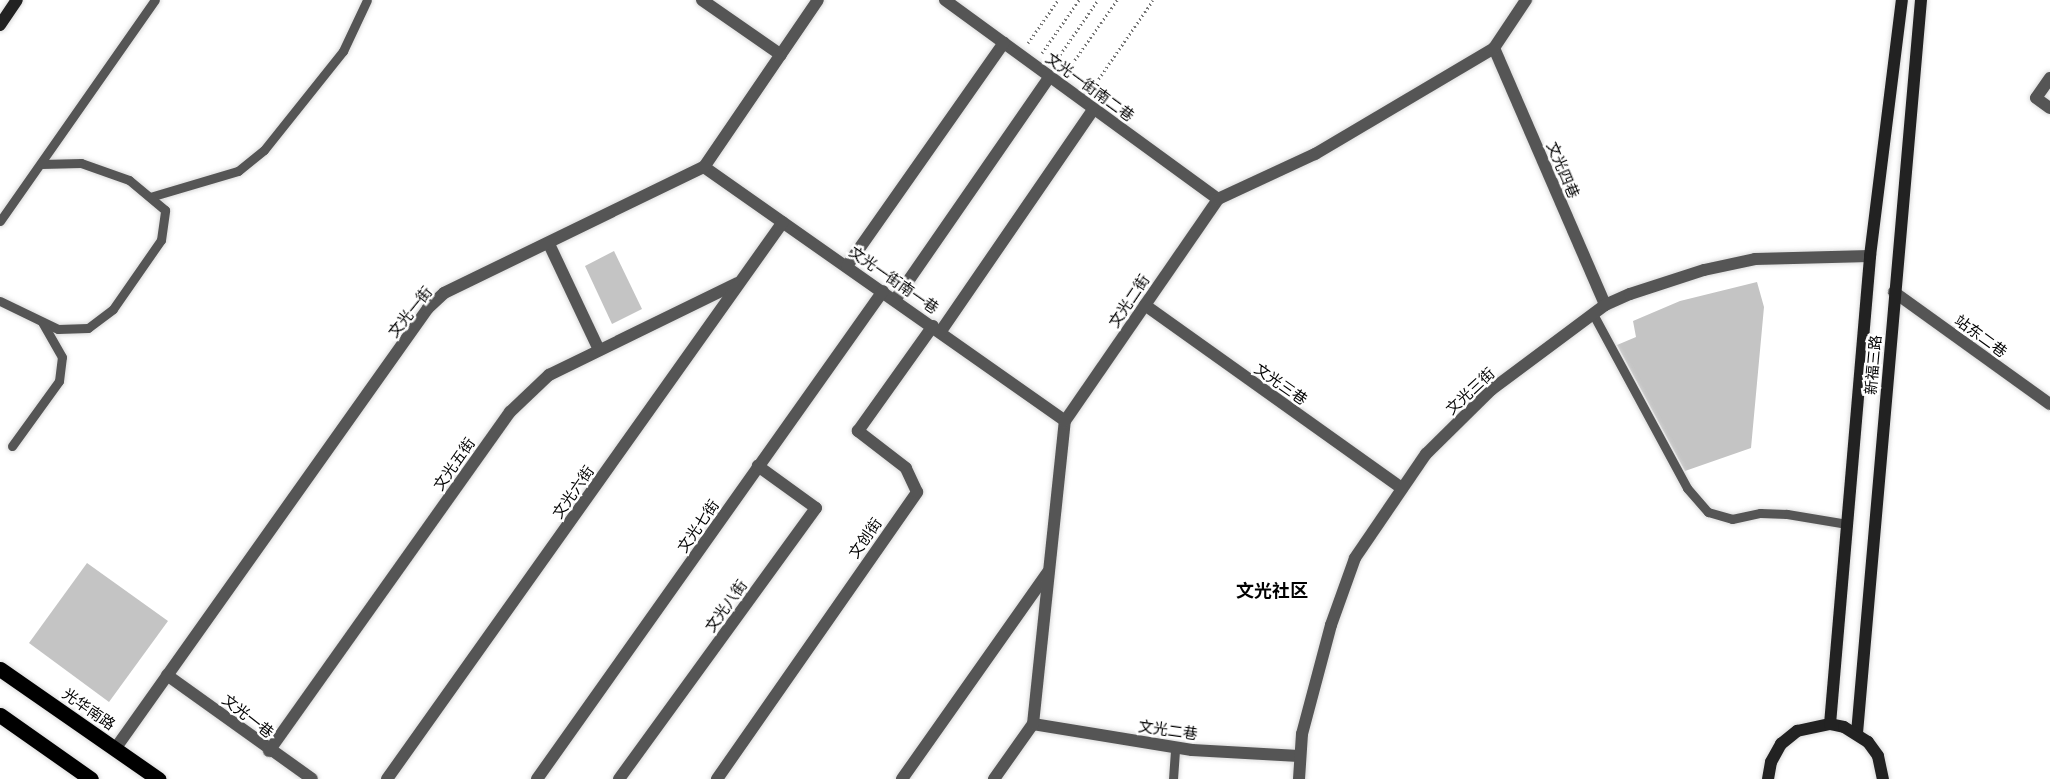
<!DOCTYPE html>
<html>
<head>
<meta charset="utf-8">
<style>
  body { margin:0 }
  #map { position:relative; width:2050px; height:779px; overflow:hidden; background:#fff; font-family:"Open Sans","Noto Sans SC",sans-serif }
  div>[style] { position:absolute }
  .building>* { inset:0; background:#c4c4c4 }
  .path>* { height:3px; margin-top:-1.5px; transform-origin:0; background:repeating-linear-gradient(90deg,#777 0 1.5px,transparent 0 4.5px) }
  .roads { filter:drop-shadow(0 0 2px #dbdbdb) drop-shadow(0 0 2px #dbdbdb) }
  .service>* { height:9px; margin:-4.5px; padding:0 4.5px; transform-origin:4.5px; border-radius:4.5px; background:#555 }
  .pedestrian>* { height:12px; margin:-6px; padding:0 6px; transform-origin:6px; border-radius:6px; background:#555 }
  .minor>* { height:12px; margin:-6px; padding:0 6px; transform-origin:6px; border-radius:6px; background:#555 }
  .tertiary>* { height:12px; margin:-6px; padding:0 6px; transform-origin:6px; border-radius:6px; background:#555 }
  .secondary>* { height:12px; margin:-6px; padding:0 6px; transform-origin:6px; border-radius:6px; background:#222 }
  .primary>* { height:15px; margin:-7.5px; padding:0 7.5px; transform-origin:7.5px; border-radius:7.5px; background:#000 }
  span { translate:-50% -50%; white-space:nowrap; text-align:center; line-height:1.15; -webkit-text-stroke:5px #fff; paint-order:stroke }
  .street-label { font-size:15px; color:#000 }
  .quarter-label { font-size:18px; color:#000; font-weight:700 }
</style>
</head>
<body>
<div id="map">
  <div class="building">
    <i style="clip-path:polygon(614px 251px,642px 309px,612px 324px,585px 266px)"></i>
    <i style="clip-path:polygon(1757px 282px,1764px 307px,1751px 448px,1685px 471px,1617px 345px,1636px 337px,1633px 321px,1680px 301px)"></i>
    <i style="clip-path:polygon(87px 563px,168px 621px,109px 702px,29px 643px)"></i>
  </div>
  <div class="path">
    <i style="left:1028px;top:43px;width:52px;rotate:-55.1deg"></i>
    <i style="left:1042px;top:53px;width:65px;rotate:-55.1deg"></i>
    <i style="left:1055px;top:62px;width:75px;rotate:-55.3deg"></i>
    <i style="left:1067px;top:71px;width:87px;rotate:-54.8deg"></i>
    <i style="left:1091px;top:90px;width:109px;rotate:-55.4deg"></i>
  </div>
  <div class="roads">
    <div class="service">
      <i style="left:150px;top:197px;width:92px;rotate:-16.5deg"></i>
      <i style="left:238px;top:171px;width:33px;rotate:-39deg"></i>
      <i style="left:264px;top:150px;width:127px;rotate:-51.4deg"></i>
      <i style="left:343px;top:51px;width:56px;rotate:-64.8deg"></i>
      <i style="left:0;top:221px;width:270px;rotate:-55deg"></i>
      <i style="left:0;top:301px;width:64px;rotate:25.8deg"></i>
      <i style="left:58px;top:329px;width:30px;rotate:-2deg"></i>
      <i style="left:88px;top:328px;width:31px;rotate:-37deg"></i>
      <i style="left:113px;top:309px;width:84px;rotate:-55.2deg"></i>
      <i style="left:161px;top:240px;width:30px;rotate:-82deg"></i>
      <i style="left:165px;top:210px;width:47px;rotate:-140.2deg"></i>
      <i style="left:129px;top:180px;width:51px;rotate:-160.5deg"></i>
      <i style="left:81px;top:163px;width:40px;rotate:178.6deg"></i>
      <i style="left:1593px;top:314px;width:198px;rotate:61.6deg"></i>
      <i style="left:1687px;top:488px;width:32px;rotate:49deg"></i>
      <i style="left:1708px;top:512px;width:25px;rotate:16deg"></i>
      <i style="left:1732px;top:519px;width:29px;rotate:-12deg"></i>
      <i style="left:1760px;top:513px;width:27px;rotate:2deg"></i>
      <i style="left:1787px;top:514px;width:61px;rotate:9.5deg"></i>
      <i style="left:12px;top:446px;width:80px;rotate:-54.1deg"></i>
      <i style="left:59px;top:381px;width:24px;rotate:-83deg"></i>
      <i style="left:62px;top:357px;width:40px;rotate:-119.7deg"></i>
      <i style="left:1173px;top:779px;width:32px;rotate:-86deg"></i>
    </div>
    <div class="pedestrian">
      <i style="left:895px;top:300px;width:272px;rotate:-55.3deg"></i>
      <i style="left:717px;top:779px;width:350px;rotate:-55.1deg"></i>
      <i style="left:917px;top:492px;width:26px;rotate:-115deg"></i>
      <i style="left:906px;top:468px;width:61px;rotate:-142.4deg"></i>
      <i style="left:858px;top:431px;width:129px;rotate:-54.5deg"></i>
    </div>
    <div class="minor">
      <i style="left:945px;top:0;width:338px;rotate:36.1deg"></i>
      <i style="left:1494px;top:48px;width:280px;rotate:66.6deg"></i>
      <i style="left:2050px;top:78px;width:24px;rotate:125deg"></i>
      <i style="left:2036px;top:98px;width:17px;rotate:36deg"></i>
      <i style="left:704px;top:167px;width:441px;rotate:35.1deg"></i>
      <i style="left:549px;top:244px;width:117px;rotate:64.7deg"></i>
      <i style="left:847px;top:266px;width:273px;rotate:-54.9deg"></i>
      <i style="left:1894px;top:292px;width:192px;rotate:35.7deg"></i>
      <i style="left:1145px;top:305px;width:313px;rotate:35.5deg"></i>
      <i style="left:941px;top:331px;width:270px;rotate:-55.5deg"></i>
      <i style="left:167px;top:675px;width:178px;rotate:35.6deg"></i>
      <i style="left:1033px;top:724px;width:161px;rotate:9.3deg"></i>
      <i style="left:1192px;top:750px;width:107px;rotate:3.2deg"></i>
      <i style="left:269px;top:751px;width:416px;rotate:-54.6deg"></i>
      <i style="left:510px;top:412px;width:54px;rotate:-43.5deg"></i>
      <i style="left:549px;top:375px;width:210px;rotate:-26deg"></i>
      <i style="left:387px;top:779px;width:683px;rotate:-54.59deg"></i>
      <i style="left:537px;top:779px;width:598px;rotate:-54.66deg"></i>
      <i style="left:619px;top:779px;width:335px;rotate:-54deg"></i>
      <i style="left:816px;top:508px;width:72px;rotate:-144.1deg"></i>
      <i style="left:902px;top:779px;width:253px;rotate:-54.8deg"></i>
      <i style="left:1299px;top:779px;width:45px;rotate:-86.2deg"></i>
      <i style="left:1302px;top:734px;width:113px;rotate:-75.1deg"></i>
      <i style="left:1331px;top:625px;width:71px;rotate:-70.3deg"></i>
      <i style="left:1355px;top:558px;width:126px;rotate:-55.7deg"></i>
      <i style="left:1426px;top:454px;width:91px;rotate:-44.6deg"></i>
      <i style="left:1491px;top:390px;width:142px;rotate:-36.7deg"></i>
      <i style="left:1605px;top:305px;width:27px;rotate:-24deg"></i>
      <i style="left:1630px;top:294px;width:78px;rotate:-18deg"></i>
      <i style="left:1704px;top:270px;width:52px;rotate:-12.2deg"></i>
      <i style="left:1755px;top:259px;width:115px;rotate:-1.5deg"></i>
    </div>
    <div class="tertiary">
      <i style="left:702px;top:0;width:96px;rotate:34.8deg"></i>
      <i style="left:115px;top:749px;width:541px;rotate:-54.63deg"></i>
      <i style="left:428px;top:308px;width:22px;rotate:-43deg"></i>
      <i style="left:444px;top:293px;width:289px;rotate:-25.9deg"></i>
      <i style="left:704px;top:167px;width:202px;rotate:-55.7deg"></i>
      <i style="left:994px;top:779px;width:67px;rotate:-54.7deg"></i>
      <i style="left:1033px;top:724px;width:305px;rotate:-84deg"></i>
      <i style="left:1065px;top:421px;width:270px;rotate:-55.4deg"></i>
      <i style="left:1218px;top:199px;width:107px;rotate:-24.9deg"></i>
      <i style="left:1315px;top:154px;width:208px;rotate:-30.6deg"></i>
      <i style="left:1494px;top:48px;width:58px;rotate:-56.3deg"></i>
    </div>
    <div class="secondary">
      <i style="left:0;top:25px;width:30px;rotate:-56deg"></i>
      <i style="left:1830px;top:724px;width:470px;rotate:-85.1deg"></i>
      <i style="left:1870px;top:256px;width:258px;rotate:-82.9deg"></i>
      <i style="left:1857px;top:733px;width:736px;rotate:-85.01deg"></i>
      <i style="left:1768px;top:779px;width:17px;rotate:-80deg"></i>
      <i style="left:1771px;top:762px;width:21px;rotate:-61deg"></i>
      <i style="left:1781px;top:744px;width:21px;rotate:-39deg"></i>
      <i style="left:1797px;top:731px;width:34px;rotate:-12deg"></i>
      <i style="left:1830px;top:724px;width:14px;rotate:12deg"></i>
      <i style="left:1844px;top:727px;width:28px;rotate:32deg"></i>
      <i style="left:1868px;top:742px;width:17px;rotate:54deg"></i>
      <i style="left:1878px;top:756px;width:24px;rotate:78deg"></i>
    </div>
    <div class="primary">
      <i style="left:0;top:669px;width:193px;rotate:34.8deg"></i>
      <i style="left:0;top:715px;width:111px;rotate:35.1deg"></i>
    </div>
  </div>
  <div class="street-label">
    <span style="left:1090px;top:87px;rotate:36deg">文光一街南二巷</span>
    <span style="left:1563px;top:170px;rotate:67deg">文光四巷</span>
    <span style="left:894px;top:280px;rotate:35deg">文光一街南一巷</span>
    <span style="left:1129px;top:301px;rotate:-56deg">文光二街</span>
    <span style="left:410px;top:312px;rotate:-51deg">文光一街</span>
    <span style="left:1981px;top:336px;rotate:36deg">站东二巷</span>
    <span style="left:1873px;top:365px;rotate:-85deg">新福三路</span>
    <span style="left:1281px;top:384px;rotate:35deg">文光三巷</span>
    <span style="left:1470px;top:391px;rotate:-43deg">文光三街</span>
    <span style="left:454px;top:464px;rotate:-55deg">文光五街</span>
    <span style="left:573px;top:492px;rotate:-55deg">文光六街</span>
    <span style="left:698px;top:526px;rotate:-55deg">文光七街</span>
    <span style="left:865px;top:538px;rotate:-55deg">文创街</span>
    <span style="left:726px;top:606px;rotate:-54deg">文光八街</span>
    <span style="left:89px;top:709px;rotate:35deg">光华南路</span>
    <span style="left:248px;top:716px;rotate:38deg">文光一巷</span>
    <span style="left:1168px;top:730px;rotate:8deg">文光二巷</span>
  </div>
  <div class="quarter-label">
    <span style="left:1272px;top:590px">文光社区</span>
  </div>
</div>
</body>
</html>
